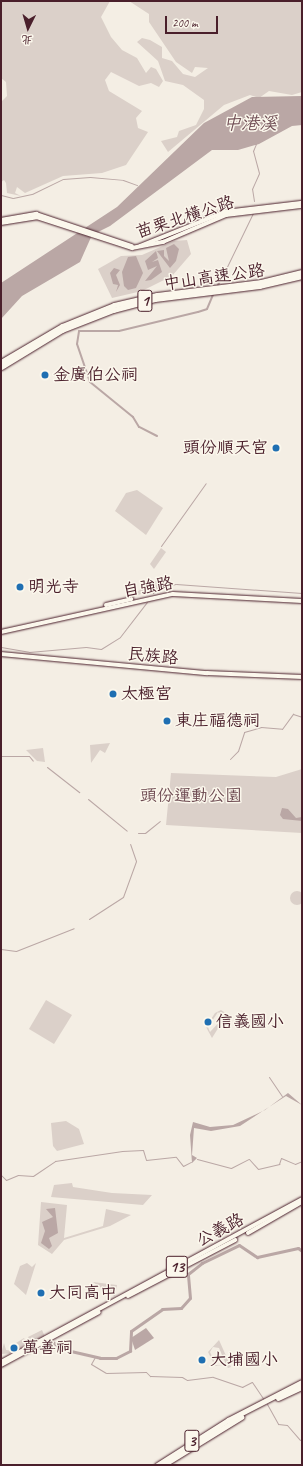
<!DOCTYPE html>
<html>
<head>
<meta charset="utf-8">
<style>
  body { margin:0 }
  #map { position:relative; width:303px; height:1466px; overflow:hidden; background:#f4eee4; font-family:Caveat,"LXGW WenKai TC",sans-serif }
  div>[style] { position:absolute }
  .green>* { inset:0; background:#dbd0c9 }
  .round { border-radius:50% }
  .water>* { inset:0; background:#baa7a5 }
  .stream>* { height:1px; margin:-0.5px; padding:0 0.5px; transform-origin:0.5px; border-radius:0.5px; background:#baa7a5 }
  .canal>* { height:2px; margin:-1px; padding:0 1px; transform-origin:1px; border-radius:1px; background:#baa7a5 }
  .river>* { height:3px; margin:-1.5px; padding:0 1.5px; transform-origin:1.5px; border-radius:1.5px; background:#baa7a5 }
  .roads { filter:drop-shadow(0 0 1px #4a1f2b) drop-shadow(0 0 1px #4a1f2b) }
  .secondary>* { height:3.5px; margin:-1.75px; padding:0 1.75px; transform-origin:1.75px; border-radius:1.75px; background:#fbf7ec }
  .primary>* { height:4px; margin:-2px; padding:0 2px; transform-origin:2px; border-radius:2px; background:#fbf7ec }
  .highway>* { height:5px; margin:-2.5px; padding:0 2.5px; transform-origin:2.5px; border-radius:2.5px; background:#fbf7ec }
  .dots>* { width:11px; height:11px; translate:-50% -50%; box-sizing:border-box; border:2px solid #fbf7ec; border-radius:50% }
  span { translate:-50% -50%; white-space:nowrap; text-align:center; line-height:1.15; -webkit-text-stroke:3px #fbf7ec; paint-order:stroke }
  .shield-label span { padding:1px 3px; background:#fbf7ec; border:1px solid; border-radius:3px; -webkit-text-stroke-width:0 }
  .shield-label { font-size:16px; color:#4a1f2b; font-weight:700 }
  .street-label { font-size:17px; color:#4a1f2b }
  .poi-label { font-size:17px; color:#4a1f2b }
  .left { translate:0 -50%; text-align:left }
  .right { translate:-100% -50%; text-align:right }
  .park-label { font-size:17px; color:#6e4b52 }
  .water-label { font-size:18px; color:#714f56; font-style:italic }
  .frame { position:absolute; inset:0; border:2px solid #4a1f2b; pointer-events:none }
  .north { position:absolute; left:8px; top:8px; width:40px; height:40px; -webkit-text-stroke:3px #fbf7ec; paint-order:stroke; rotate:185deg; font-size:11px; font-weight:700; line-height:16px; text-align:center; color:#4a1f2b }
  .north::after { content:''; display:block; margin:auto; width:14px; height:18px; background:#4a1f2b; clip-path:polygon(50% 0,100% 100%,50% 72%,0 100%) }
  .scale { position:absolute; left:165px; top:16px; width:53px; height:18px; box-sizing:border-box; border:2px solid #4a1f2b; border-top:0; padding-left:5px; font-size:12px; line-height:14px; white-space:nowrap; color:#4a1f2b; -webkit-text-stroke:3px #fbf7ec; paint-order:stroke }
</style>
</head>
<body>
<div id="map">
  <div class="green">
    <i style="clip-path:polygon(1px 1px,110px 1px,101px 17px,111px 37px,122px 50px,137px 58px,146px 73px,151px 67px,156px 69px,163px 81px,159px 87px,151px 83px,139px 86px,111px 72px,105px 80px,109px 91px,142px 111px,136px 118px,138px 128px,148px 132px,126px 165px,102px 173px,63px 176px,25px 193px,17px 187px,15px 193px,21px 196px,7px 193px,6px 183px,4px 180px,1px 182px,1px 102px,7px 96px,6px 82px,1px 78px)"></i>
    <i style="clip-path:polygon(129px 1px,302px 1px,302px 92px,292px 95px,269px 91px,259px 98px,250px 95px,224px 105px,168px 152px,161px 141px,177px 137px,179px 131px,196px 125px,204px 109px,204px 100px,183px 85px,165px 81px,158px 61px,137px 42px,142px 38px,150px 40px,162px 47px,162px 58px,172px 61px,183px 74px,195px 77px,208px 68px,195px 67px,192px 73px,176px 62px,149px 22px,149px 14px)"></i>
    <i style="clip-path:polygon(187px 240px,191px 254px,172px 276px,142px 291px,112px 298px,98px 269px,121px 256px,142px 255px,174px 241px)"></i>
    <i style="clip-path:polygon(137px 490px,163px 508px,146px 535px,115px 511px,126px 493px)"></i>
    <i style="clip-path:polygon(161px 548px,166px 552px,154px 569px,150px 564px)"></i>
    <i style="clip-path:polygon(156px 581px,171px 583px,130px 598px,148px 583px)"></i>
    <i style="clip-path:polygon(110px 743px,105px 753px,100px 750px,91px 763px,90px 745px)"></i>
    <i style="clip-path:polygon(43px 748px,45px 762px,37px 761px,26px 750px)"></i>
    <i style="clip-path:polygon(302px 769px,302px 833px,166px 825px,171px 773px,276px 777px)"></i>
    <i class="round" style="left:290px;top:891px;width:14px;height:14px"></i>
    <i style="clip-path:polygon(46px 1000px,72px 1015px,54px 1044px,29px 1029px)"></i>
    <i style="clip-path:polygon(evenodd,221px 1010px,227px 1014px,212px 1038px,206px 1027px,215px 1013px,221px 1010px,218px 1012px,223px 1018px,210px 1032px,208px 1027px,218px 1012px)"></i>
    <i style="clip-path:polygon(66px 1121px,79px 1129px,84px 1144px,57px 1151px,53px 1146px,51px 1123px)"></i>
    <i style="clip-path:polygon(72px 1183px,73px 1187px,112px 1193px,152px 1195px,143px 1205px,51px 1197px,54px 1185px)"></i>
    <i style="clip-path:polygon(41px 1202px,67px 1205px,64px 1238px,103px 1226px,106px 1209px,131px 1215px,110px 1226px,64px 1240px,52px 1254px,38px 1245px)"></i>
    <i style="clip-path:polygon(27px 1263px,32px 1267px,36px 1263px,26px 1295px,14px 1284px,20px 1266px)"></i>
    <i style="clip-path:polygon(93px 1282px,117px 1285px,115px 1296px,110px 1294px)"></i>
    <i style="clip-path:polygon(42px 1330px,45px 1337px,32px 1344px,28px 1337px)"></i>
    <i style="clip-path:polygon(24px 1338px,28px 1346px,15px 1353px,1px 1354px,4px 1343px,6px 1350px,15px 1351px,19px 1348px,16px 1343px)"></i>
    <i style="clip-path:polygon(evenodd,219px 1340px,231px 1367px,228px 1368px,226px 1365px,215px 1366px,208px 1352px,219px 1340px,213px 1347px,219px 1348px,225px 1362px,222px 1366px,216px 1365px,210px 1352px,213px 1347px)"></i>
  </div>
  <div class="water">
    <i style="clip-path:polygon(302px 96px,302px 125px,292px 126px,259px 144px,238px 150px,212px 150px,110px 226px,92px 235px,80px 262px,22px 296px,1px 319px,1px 283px,117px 207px,204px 123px,252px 97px)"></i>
    <i style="clip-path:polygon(174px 244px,179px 249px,176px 261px,170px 268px,157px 251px,164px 250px,164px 256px,169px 261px,166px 248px)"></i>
    <i style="clip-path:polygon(156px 251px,158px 258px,152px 262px,158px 260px,162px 272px,151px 280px,145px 281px,157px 266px,148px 270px,145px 261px)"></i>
    <i style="clip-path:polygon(136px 256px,143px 273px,136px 288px,128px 290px,124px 286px,122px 272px,128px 257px)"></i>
    <i style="clip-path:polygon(114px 268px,120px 270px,116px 275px,120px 285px,116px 292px,118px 285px,113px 284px,110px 273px)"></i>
    <i style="clip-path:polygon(282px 808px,288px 809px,296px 818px,302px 817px,302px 821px,283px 819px,280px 815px)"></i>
    <i style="clip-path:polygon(288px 1093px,302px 1105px,286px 1096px,240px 1126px,211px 1131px,194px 1128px,192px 1155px,197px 1158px,192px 1163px,190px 1135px,193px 1122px,210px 1127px,233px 1125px,265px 1110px)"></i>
    <i style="clip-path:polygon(55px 1208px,58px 1233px,49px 1238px,52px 1246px,49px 1249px,41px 1243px,45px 1231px,42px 1222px,53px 1217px,46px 1209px)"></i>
    <i style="clip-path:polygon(146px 1328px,154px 1338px,135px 1350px,131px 1338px)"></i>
  </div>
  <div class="stream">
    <i style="left:1px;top:195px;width:12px;rotate:14deg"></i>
    <i style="left:13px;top:198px;width:19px;rotate:-12deg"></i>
    <i style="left:32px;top:194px;width:34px;rotate:-26deg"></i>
    <i style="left:63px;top:179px;width:27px;rotate:-4deg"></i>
    <i style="left:90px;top:177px;width:33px;rotate:5deg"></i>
    <i style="left:123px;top:180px;width:15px;rotate:20deg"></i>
    <i style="left:254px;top:201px;width:12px;rotate:-99deg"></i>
    <i style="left:252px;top:189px;width:17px;rotate:-66deg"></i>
    <i style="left:259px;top:173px;width:23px;rotate:-105deg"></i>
    <i style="left:253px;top:151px;width:8px;rotate:-67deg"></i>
    <i style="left:221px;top:279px;width:73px;rotate:-64.1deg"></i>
    <i style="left:161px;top:546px;width:77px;rotate:-54.5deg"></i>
    <i style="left:153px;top:593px;width:6px;rotate:-51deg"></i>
    <i style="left:157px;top:588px;width:19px;rotate:-12deg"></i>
    <i style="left:176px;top:584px;width:126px;rotate:4.1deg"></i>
    <i style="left:1px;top:647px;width:28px;rotate:10deg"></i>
    <i style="left:29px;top:652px;width:57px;rotate:-5deg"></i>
    <i style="left:86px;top:647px;width:15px;rotate:8deg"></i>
    <i style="left:101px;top:649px;width:22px;rotate:-32deg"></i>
    <i style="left:120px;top:637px;width:44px;rotate:-52.4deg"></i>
    <i style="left:1px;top:756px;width:28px"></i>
    <i style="left:29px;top:756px;width:6px;rotate:51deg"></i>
    <i style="left:230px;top:759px;width:11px;rotate:-45deg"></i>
    <i style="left:238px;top:751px;width:20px;rotate:-72deg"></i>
    <i style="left:244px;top:732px;width:18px;rotate:-16deg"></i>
    <i style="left:261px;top:727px;width:21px;rotate:5deg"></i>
    <i style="left:282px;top:729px;width:19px;rotate:-54deg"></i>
    <i style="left:293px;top:714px;width:9px;rotate:18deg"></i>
    <i style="left:47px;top:767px;width:41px;rotate:38deg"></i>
    <i style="left:88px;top:799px;width:50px;rotate:39.4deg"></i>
    <i style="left:138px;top:833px;width:7px"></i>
    <i style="left:145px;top:833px;width:19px;rotate:-39deg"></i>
    <i style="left:89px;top:919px;width:40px;rotate:-32.9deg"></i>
    <i style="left:123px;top:897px;width:38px;rotate:-70deg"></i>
    <i style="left:136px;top:861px;width:18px;rotate:-109deg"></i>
    <i style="left:1px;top:949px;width:15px;rotate:8deg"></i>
    <i style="left:16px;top:951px;width:62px;rotate:-21.6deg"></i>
    <i style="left:269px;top:1077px;width:23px;rotate:56deg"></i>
    <i style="left:197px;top:1159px;width:35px;rotate:15deg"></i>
    <i style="left:231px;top:1168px;width:20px;rotate:-27deg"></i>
    <i style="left:249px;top:1159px;width:13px;rotate:48deg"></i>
    <i style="left:258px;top:1169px;width:22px;rotate:-13deg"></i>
    <i style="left:279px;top:1164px;width:6px;rotate:-72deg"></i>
    <i style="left:281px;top:1158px;width:15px;rotate:23deg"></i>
    <i style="left:295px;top:1164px;width:8px;rotate:-23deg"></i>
    <i style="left:1px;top:1175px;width:7px;rotate:45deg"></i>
    <i style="left:6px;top:1180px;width:13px;rotate:-23deg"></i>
    <i style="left:18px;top:1175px;width:15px;rotate:4deg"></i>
    <i style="left:33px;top:1176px;width:27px;rotate:-34deg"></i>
    <i style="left:55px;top:1161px;width:68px;rotate:-8.5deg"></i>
    <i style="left:122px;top:1151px;width:21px;rotate:-3deg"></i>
    <i style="left:143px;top:1150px;width:10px;rotate:73deg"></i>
    <i style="left:146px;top:1160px;width:30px;rotate:-6deg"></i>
    <i style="left:176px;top:1157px;width:11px;rotate:52deg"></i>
    <i style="left:183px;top:1166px;width:9px;rotate:-27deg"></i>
    <i style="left:95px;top:1357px;width:8px;rotate:120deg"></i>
    <i style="left:91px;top:1364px;width:17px;rotate:31deg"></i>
    <i style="left:106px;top:1373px;width:40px;rotate:-1.4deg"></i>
    <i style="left:146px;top:1372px;width:6px;rotate:45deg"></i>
    <i style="left:150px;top:1376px;width:32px;rotate:2deg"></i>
    <i style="left:182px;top:1377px;width:6px;rotate:31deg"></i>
    <i style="left:187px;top:1380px;width:26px;rotate:-7deg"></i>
    <i style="left:213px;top:1377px;width:31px;rotate:19deg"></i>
    <i style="left:242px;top:1387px;width:11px;rotate:-27deg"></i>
    <i style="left:252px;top:1382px;width:22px;rotate:56deg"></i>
    <i style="left:267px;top:1404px;width:23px;rotate:61deg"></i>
    <i style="left:278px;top:1424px;width:9px;rotate:6deg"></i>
    <i style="left:287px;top:1425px;width:20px;rotate:49deg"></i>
  </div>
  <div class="canal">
    <i style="left:218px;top:285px;width:7px;rotate:-63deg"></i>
    <i style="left:157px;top:436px;width:20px;rotate:-153deg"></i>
    <i style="left:139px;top:427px;width:12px;rotate:-121deg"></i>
    <i style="left:133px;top:417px;width:55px;rotate:-140.9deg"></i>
    <i style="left:90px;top:382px;width:40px;rotate:-108.9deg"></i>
    <i style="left:77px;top:344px;width:13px;rotate:-81deg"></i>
    <i style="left:79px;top:331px;width:40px"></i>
    <i style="left:119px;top:331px;width:81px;rotate:-13.5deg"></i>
    <i style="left:198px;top:312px;width:9px;rotate:-18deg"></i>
    <i style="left:207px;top:309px;width:15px;rotate:-67deg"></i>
  </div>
  <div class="river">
    <i style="left:51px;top:1341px;width:14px;rotate:36deg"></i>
    <i style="left:62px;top:1349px;width:39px;rotate:13deg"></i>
    <i style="left:100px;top:1358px;width:16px"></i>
    <i style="left:116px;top:1358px;width:16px;rotate:-27deg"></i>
    <i style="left:130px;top:1351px;width:20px;rotate:-87deg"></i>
    <i style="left:131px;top:1331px;width:38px;rotate:-35deg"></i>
    <i style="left:162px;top:1309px;width:19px;rotate:-3deg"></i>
    <i style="left:181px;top:1308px;width:13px;rotate:-48deg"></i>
    <i style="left:190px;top:1298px;width:24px;rotate:-95deg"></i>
    <i style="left:188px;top:1274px;width:18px;rotate:-38deg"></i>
    <i style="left:202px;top:1263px;width:41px;rotate:-25.9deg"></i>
    <i style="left:239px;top:1245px;width:22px;rotate:34deg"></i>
    <i style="left:257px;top:1257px;width:42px;rotate:-12.4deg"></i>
    <i style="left:298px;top:1248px;width:5px;rotate:37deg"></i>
  </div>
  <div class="roads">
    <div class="secondary">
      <i style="left:1px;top:220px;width:36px;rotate:-10deg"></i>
      <i style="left:36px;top:214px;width:101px;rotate:18.4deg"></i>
      <i style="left:1px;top:223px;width:36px;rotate:-9deg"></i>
      <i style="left:37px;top:217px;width:100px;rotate:18.1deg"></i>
      <i style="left:132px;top:248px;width:32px;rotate:-11deg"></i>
      <i style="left:163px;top:242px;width:69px;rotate:-23.2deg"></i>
      <i style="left:226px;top:215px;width:77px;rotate:-6.8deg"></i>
      <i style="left:140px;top:246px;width:92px;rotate:-21.8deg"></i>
      <i style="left:225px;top:212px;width:78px;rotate:-6.7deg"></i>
      <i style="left:1px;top:654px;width:207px;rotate:5.3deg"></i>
      <i style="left:207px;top:673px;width:95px;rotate:2.4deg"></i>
    </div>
    <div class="primary">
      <i style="left:106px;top:605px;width:26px;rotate:-13deg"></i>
      <i style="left:1px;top:632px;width:176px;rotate:-12.5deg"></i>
      <i style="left:173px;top:594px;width:129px;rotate:3.1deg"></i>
      <i style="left:248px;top:1233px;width:62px;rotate:-29.9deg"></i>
      <i style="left:128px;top:1296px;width:121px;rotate:-27.6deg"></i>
      <i style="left:1px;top:1362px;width:342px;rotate:-28.4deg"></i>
      <i style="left:1px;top:1365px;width:111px;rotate:-28.4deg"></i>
    </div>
    <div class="highway">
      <i style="left:1px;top:362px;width:71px;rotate:-30.5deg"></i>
      <i style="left:62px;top:326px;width:56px;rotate:-22deg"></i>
      <i style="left:114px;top:305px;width:44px;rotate:-13.1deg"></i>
      <i style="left:157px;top:295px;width:105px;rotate:-7.1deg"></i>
      <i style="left:261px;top:282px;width:42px;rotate:-13.7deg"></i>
      <i style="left:1px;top:367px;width:71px;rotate:-31.2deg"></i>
      <i style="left:62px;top:330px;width:55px;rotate:-21.4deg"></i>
      <i style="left:113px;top:310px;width:43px;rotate:-14.7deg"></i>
      <i style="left:155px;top:299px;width:105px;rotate:-7.1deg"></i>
      <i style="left:259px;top:286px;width:44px;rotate:-13.1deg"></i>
      <i style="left:278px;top:1398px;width:26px;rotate:-25deg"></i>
      <i style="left:157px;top:1465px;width:84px;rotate:-32.4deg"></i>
      <i style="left:228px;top:1420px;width:83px;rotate:-27.2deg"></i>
      <i style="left:163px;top:1465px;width:92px;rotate:-31.6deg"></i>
    </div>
  </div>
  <div class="dots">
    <i style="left:45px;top:375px;background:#1f6fb2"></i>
    <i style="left:276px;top:448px;background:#1f6fb2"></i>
    <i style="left:20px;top:587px;background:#1f6fb2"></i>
    <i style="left:113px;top:694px;background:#1f6fb2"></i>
    <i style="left:167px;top:721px;background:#1f6fb2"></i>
    <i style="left:208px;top:1022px;background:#1f6fb2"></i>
    <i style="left:41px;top:1293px;background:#1f6fb2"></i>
    <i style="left:14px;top:1348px;background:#1f6fb2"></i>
    <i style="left:202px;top:1360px;background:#1f6fb2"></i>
  </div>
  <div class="shield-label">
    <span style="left:145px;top:301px">1</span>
    <span style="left:177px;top:1267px">13</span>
    <span style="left:192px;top:1441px">3</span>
  </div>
  <div class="street-label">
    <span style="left:185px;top:217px;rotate:-18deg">苗栗北橫公路</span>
    <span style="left:214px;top:277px;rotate:-8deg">中山高速公路</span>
    <span style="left:148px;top:587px;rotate:-10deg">自強路</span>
    <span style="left:153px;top:656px;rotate:5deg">民族路</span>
    <span style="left:220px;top:1230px;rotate:-28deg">公義路</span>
  </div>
  <div class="poi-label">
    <span class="left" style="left:53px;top:375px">金廣伯公祠</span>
    <span class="right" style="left:268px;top:448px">頭份順天宮</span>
    <span class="left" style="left:28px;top:587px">明光寺</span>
    <span class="left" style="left:121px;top:694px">太極宮</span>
    <span class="left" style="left:175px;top:721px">東庄福德祠</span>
    <span class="left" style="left:216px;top:1022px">信義國小</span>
    <span class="left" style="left:49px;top:1293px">大同高中</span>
    <span class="left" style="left:22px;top:1348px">萬善祠</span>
    <span class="left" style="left:210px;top:1360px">大埔國小</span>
  </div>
  <div class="park-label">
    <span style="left:191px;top:796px">頭份運動公園</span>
  </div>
  <div class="water-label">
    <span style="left:250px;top:123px">中港溪</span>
  </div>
  <div class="frame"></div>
  <div class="north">北</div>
  <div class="scale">200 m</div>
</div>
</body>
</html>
